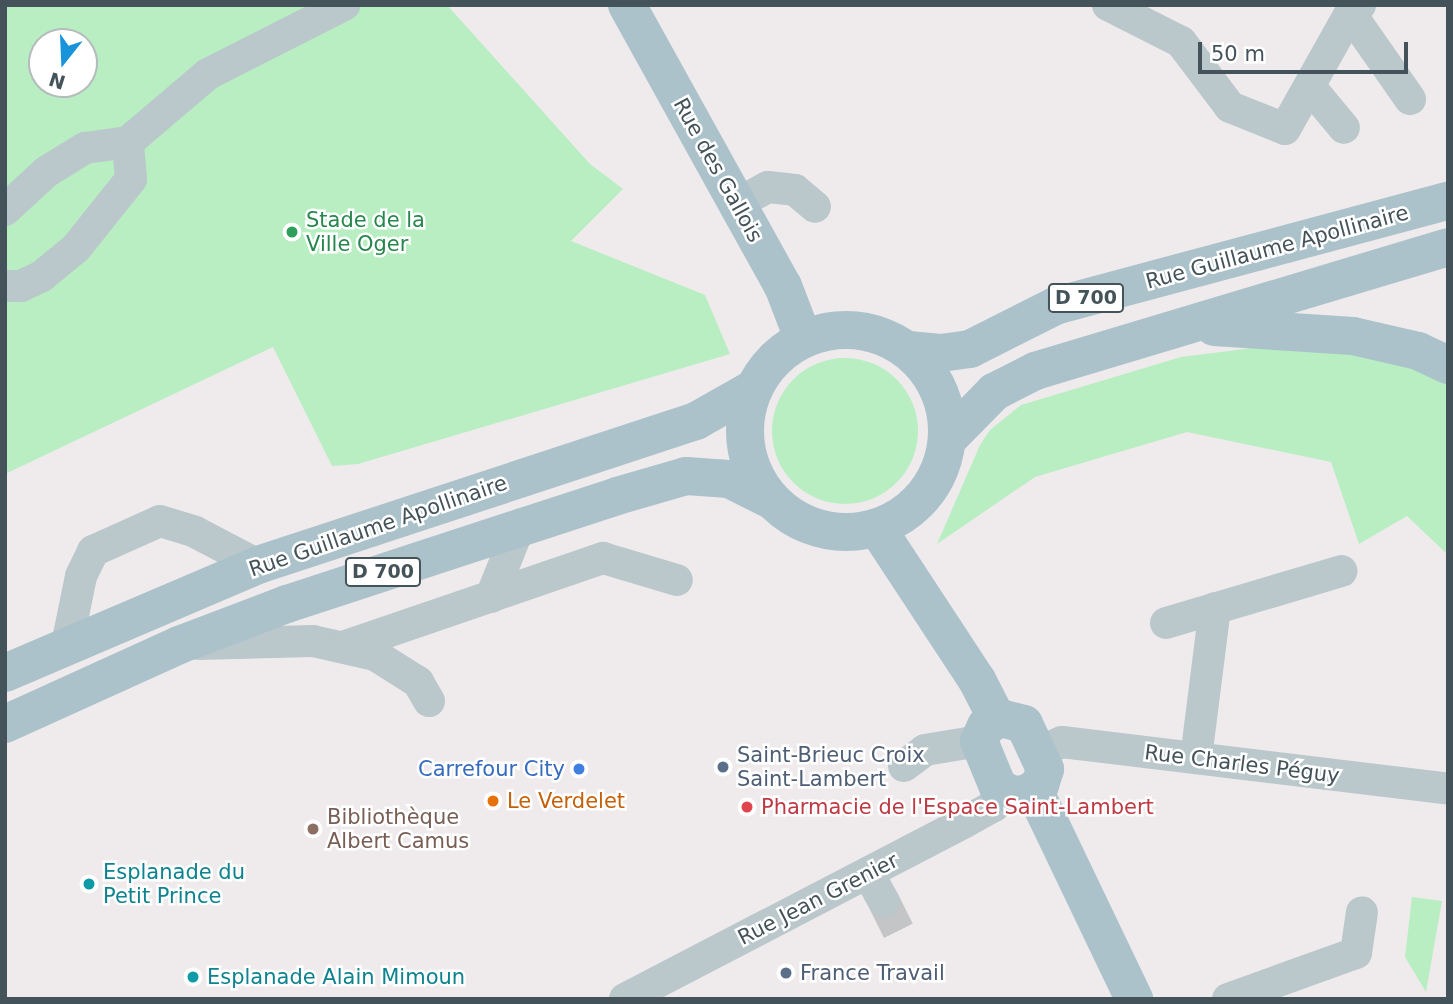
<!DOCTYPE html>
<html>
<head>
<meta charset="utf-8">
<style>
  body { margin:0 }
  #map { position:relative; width:1453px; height:1004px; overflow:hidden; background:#efebec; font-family:"DejaVu Sans",sans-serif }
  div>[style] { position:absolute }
  .green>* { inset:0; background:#b8eec2 }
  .round { border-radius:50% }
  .minor-tunnel>* { height:32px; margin-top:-16px; transform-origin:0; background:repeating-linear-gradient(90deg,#c4c5c7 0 32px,transparent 0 48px) }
  .minor>* { height:32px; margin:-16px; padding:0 16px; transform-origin:16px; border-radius:16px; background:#bac7cb }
  .major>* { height:38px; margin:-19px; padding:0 19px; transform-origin:19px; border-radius:19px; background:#abc2cb }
  .major>.ring { margin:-19px; padding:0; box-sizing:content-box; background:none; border:38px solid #abc2cb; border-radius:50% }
  .dots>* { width:19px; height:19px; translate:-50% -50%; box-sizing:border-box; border:4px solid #fff; border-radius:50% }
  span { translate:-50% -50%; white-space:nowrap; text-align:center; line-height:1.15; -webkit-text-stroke:5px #fff; paint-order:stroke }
  .shield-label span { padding:2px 5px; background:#fff; border:2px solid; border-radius:5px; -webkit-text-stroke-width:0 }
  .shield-label { font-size:19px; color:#445359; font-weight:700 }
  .street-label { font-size:21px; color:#445359 }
  .leisure-label { font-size:21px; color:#27864d }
  .left { translate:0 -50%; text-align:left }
  .service-label { font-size:21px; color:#4e5e75 }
  .shop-label { font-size:21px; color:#366cbe }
  .right { translate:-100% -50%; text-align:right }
  .food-label { font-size:21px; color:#c56008 }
  .health-label { font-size:21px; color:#be3a42 }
  .education-label { font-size:21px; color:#785e54 }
  .culture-label { font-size:21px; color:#0d838f }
  .frame { position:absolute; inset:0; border:7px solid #445359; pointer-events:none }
  .north { position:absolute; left:28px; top:28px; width:70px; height:70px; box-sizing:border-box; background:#fff; border:2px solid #b4babd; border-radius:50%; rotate:198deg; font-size:19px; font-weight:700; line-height:28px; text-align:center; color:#445359 }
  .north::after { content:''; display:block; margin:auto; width:24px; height:32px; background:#1994db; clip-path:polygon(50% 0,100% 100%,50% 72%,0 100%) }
  .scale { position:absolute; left:1198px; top:42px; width:210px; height:32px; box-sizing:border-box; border:4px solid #445359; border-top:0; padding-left:9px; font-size:21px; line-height:24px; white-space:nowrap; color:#445359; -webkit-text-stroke:5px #fff; paint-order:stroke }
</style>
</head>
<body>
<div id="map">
  <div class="green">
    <i style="clip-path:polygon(evenodd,5px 5px,447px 5px,590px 164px,623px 189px,571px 241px,705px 295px,730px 354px,358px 464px,332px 466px,273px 347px,5px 474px,5px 5px,42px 42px,84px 42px,84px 84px,42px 84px,42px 42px)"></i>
    <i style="clip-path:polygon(1308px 341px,1448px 374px,1448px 555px,1407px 516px,1359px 544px,1331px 462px,1187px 432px,1035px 477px,937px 544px,980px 445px,990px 430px,1021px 405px,1181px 357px)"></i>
    <i class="round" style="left:772px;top:358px;width:146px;height:146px"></i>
    <i style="clip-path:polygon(1412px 897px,1442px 901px,1426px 992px,1405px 957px)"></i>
  </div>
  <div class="minor-tunnel">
    <i style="left:884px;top:902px;width:47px;rotate:63.4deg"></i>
  </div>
  <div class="minor">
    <i style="left:1108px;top:5px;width:82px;rotate:26.9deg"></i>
    <i style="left:1181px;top:42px;width:81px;rotate:53deg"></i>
    <i style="left:1230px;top:107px;width:59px;rotate:21.8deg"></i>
    <i style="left:1285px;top:129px;width:133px;rotate:-60.7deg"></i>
    <i style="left:1350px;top:13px;width:13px;rotate:-39deg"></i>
    <i style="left:1350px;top:13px;width:105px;rotate:55.1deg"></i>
    <i style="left:1310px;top:87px;width:53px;rotate:50.3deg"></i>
    <i style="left:737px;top:204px;width:35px;rotate:-29deg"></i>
    <i style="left:768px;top:187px;width:27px;rotate:6deg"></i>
    <i style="left:795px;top:190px;width:26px;rotate:40deg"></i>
    <i style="left:5px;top:210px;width:56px;rotate:-42.8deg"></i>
    <i style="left:46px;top:172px;width:46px;rotate:-31.6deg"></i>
    <i style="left:85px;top:148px;width:43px;rotate:-7.9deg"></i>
    <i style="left:128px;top:142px;width:105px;rotate:-40.4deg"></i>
    <i style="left:208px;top:74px;width:153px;rotate:-26.9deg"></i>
    <i style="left:5px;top:286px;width:16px"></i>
    <i style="left:21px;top:286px;width:23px;rotate:-25deg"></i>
    <i style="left:42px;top:276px;width:44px;rotate:-39.5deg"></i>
    <i style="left:76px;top:248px;width:88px;rotate:-51.4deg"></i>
    <i style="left:131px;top:179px;width:37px;rotate:-95deg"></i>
    <i style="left:491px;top:597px;width:78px;rotate:-68.1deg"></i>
    <i style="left:1166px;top:623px;width:183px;rotate:-16.5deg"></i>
    <i style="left:198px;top:644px;width:115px;rotate:-1.5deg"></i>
    <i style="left:313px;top:641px;width:64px;rotate:12.7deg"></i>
    <i style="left:375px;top:655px;width:51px;rotate:32.1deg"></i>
    <i style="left:418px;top:682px;width:22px;rotate:60deg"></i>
    <i style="left:67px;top:645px;width:70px;rotate:-78.5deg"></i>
    <i style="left:81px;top:576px;width:28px;rotate:-64deg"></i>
    <i style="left:93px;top:551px;width:73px;rotate:-24.1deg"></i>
    <i style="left:160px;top:521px;width:37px;rotate:17deg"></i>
    <i style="left:195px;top:532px;width:71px;rotate:27.6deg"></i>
    <i style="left:343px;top:647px;width:275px;rotate:-18.9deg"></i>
    <i style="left:603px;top:558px;width:77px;rotate:16.6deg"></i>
    <i style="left:1038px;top:753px;width:26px;rotate:-25deg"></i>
    <i style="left:1062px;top:742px;width:389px;rotate:6.9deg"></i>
    <i style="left:1196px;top:758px;width:151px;rotate:-82.8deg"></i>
    <i style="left:904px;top:766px;width:26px;rotate:-37deg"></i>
    <i style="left:925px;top:750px;width:55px;rotate:-9.5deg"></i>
    <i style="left:868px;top:873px;width:33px;rotate:61deg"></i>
    <i style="left:625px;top:999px;width:381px;rotate:-27.5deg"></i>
    <i style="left:963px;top:823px;width:35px;rotate:-29deg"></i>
    <i style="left:994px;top:806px;width:17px;rotate:-54deg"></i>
    <i style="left:1228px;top:999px;width:136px;rotate:-19.8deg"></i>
    <i style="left:1356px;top:953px;width:41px;rotate:-81.7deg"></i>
  </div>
  <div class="major">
    <i style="left:627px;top:5px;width:321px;rotate:61deg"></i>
    <i style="left:783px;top:286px;width:56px;rotate:69deg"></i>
    <i style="left:1214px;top:327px;width:139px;rotate:3.7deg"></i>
    <i style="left:1353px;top:336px;width:67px;rotate:13deg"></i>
    <i style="left:1418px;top:351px;width:33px;rotate:25deg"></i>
    <i class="ring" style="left:745px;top:330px;width:164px;height:164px"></i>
    <i style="left:908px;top:350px;width:33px;rotate:5deg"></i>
    <i style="left:941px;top:353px;width:29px;rotate:-8deg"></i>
    <i style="left:970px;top:349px;width:95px;rotate:-26.8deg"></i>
    <i style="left:1055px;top:306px;width:407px;rotate:-15deg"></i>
    <i style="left:948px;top:439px;width:66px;rotate:-45.6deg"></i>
    <i style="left:994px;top:392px;width:46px;rotate:-27.1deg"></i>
    <i style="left:1035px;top:371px;width:431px;rotate:-16.7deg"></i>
    <i style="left:877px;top:528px;width:182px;rotate:56.7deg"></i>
    <i style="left:977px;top:680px;width:44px;rotate:62.9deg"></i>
    <i style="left:5px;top:673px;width:275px;rotate:-23.1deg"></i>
    <i style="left:258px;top:565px;width:461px;rotate:-18.2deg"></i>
    <i style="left:696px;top:421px;width:67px;rotate:-29.6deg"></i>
    <i style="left:1001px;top:718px;width:24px;rotate:15deg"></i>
    <i style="left:1024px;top:724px;width:50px;rotate:65deg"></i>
    <i style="left:1045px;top:769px;width:17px;rotate:107deg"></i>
    <i style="left:1040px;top:785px;width:17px;rotate:147deg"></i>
    <i style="left:1026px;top:794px;width:14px;rotate:176deg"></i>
    <i style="left:1012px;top:795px;width:16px;rotate:-150deg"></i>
    <i style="left:998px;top:787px;width:50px;rotate:-112.4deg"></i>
    <i style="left:979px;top:741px;width:17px;rotate:-65deg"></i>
    <i style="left:986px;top:726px;width:17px;rotate:-28deg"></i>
    <i style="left:5px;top:724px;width:191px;rotate:-24.4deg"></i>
    <i style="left:179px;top:645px;width:116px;rotate:-20.8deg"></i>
    <i style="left:287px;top:604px;width:347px;rotate:-18.1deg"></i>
    <i style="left:617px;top:496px;width:72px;rotate:-16.2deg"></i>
    <i style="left:686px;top:476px;width:43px;rotate:4deg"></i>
    <i style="left:729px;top:479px;width:47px;rotate:26.6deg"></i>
    <i style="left:1034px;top:790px;width:232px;rotate:64.4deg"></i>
  </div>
  <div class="dots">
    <i style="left:292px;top:232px;background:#2e9e5b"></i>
    <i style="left:723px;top:767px;background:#5c6f8a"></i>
    <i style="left:579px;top:769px;background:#3f7fe0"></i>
    <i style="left:493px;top:801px;background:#e8710a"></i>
    <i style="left:747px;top:807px;background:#e0444e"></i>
    <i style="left:313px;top:829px;background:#8d6e63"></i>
    <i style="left:89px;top:884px;background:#0f9aa8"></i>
    <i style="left:786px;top:973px;background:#5c6f8a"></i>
    <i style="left:193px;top:977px;background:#0f9aa8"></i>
  </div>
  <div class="shield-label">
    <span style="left:1086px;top:298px">D 700</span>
    <span style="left:383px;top:572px">D 700</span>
  </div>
  <div class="street-label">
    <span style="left:718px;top:170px;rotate:61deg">Rue des Gallois</span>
    <span style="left:1277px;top:247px;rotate:-15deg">Rue Guillaume Apollinaire</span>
    <span style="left:378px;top:526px;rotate:-19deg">Rue Guillaume Apollinaire</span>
    <span style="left:1242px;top:764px;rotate:7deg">Rue Charles Péguy</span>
    <span style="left:818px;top:899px;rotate:-27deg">Rue Jean Grenier</span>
  </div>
  <div class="leisure-label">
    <span class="left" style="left:306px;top:232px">Stade de la<br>Ville Oger</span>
  </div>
  <div class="service-label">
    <span class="left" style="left:737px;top:767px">Saint-Brieuc Croix<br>Saint-Lambert</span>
    <span class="left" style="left:800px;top:973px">France Travail</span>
  </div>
  <div class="shop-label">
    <span class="right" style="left:565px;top:769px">Carrefour City</span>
  </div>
  <div class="food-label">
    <span class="left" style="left:507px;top:801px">Le Verdelet</span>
  </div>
  <div class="health-label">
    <span class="left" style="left:761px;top:807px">Pharmacie de l'Espace Saint-Lambert</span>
  </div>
  <div class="education-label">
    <span class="left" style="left:327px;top:829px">Bibliothèque<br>Albert Camus</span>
  </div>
  <div class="culture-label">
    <span class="left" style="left:103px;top:884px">Esplanade du<br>Petit Prince</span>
    <span class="left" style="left:207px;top:977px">Esplanade Alain Mimoun</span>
  </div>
  <div class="frame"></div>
  <div class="north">N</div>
  <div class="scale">50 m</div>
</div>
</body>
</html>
